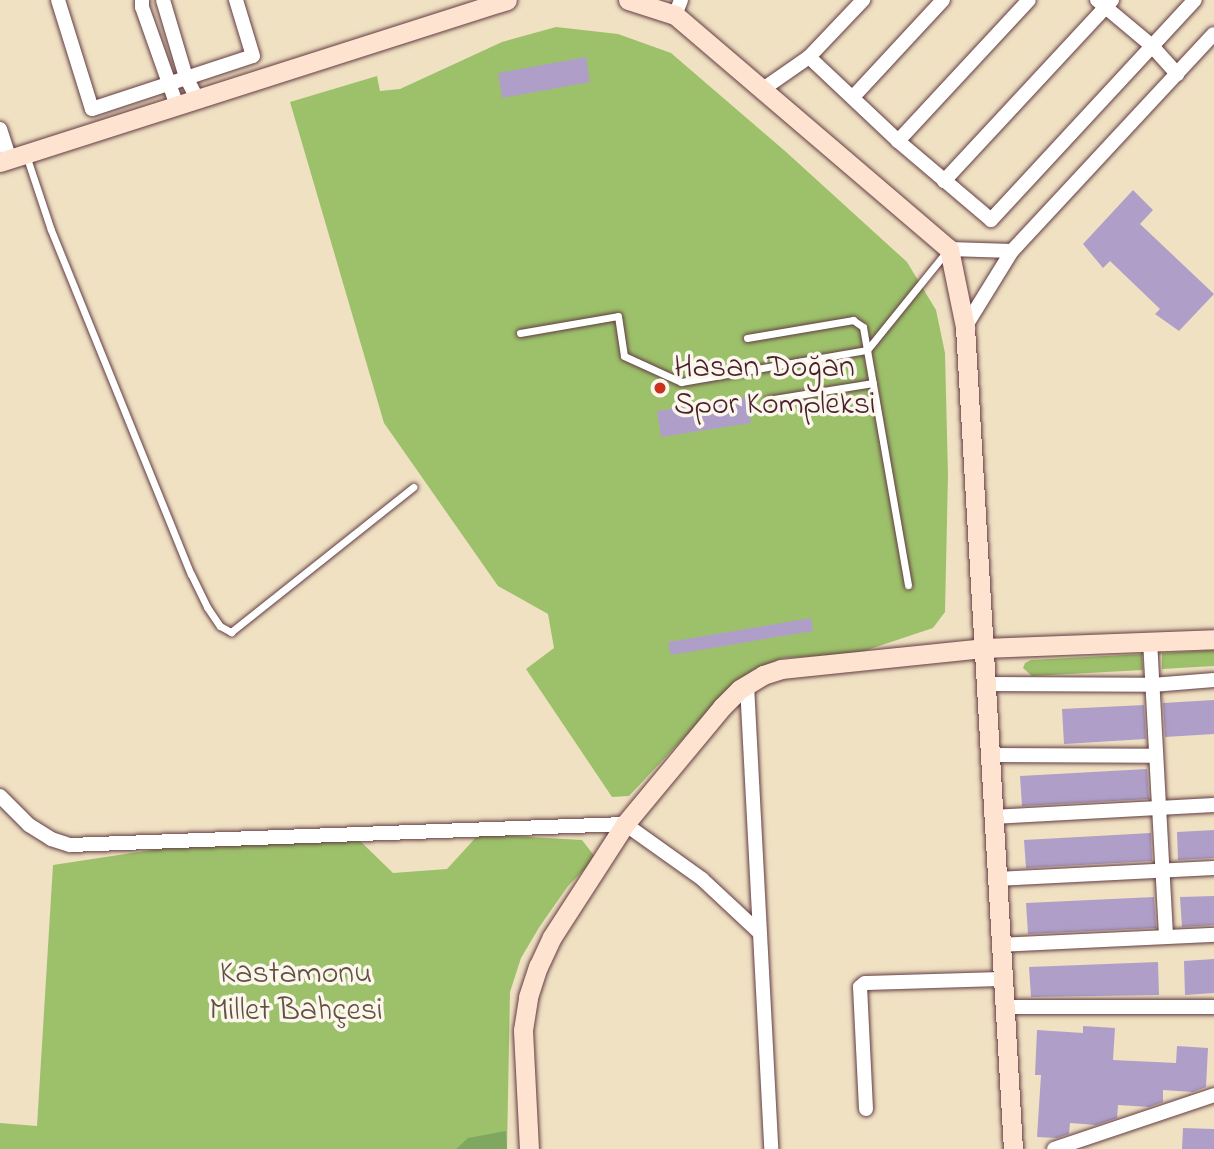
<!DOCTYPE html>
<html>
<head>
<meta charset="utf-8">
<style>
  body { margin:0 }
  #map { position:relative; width:1214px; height:1149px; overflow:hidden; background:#f0e1c3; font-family:"Indie Flower",sans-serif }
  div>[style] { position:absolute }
  .green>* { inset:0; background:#9dc16b }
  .forest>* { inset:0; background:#7ea75f }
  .building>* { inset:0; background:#af9fc8 }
  .roads { filter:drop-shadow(0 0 2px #633c42) drop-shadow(0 0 2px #633c42) }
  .lane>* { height:7px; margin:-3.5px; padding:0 3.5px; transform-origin:3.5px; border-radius:3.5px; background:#fff }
  .street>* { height:14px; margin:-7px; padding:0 7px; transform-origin:7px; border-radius:7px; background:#fff }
  .secondary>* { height:19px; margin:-9.5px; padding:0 9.5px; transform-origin:9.5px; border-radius:9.5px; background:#fee3d1 }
  .dots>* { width:19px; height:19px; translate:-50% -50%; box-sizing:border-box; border:4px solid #fbf7ec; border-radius:50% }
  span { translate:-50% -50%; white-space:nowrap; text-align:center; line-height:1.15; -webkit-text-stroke:7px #fbf7ec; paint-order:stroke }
  .poi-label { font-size:32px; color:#4a1f2b }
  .left { translate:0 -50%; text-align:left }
  .park-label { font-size:32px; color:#63503e }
</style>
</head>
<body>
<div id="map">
  <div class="green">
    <i style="clip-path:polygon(556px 27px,618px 34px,671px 53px,785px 151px,907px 262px,936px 310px,945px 353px,948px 475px,945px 612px,933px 628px,855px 654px,783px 658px,753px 670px,726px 693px,629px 796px,612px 797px,526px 669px,554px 648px,548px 614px,498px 586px,384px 423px,290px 102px,377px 76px,380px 91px,400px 89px,502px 42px)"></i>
    <i style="clip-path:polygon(1214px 650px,1214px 666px,1162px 669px,1162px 653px)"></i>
    <i style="clip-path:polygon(1142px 654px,1143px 670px,1032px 676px,1023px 668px,1025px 663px,1031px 660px)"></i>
    <i style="clip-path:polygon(479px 834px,582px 840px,596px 858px,568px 886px,540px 926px,521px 958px,510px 992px,507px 1149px,0 1149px,0 1123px,37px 1126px,53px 865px,178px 846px,355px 836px,393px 873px,447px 869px)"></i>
  </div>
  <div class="forest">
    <i style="clip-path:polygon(506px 1131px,507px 1149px,456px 1149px,468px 1138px)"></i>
  </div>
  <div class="building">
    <i style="clip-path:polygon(586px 57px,590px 82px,502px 98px,498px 73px)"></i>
    <i style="clip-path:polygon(1133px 190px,1153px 210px,1140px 224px,1214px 294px,1179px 331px,1155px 314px,1160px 309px,1110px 261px,1103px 268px,1083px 244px)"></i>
    <i style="clip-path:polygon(747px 397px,751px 423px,661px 437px,657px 411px)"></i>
    <i style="clip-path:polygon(811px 618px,813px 631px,671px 655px,668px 642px)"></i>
    <i style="clip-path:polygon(1214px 700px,1214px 734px,1165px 737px,1163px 703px)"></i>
    <i style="clip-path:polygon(1144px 705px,1146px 739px,1064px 744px,1062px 709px)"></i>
    <i style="clip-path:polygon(1147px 769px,1149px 799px,1022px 806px,1020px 776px)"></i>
    <i style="clip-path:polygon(1214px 830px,1214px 858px,1178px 860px,1177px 832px)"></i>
    <i style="clip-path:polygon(1151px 833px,1152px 861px,1026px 868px,1024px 840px)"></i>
    <i style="clip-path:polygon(1214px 896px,1214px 925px,1182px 927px,1180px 897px)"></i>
    <i style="clip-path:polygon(1154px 897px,1156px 928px,1028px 934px,1026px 903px)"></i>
    <i style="clip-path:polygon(1214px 959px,1214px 993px,1185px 995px,1184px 961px)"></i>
    <i style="clip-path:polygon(1158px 962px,1159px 995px,1031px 997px,1029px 967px)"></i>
    <i style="clip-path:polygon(1083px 1026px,1115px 1028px,1113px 1060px,1176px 1063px,1177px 1046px,1208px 1048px,1206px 1087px,1193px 1092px,1163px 1090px,1163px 1102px,1149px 1107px,1118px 1105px,1117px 1118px,1096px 1125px,1070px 1123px,1069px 1134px,1057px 1138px,1037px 1137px,1041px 1075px,1035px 1075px,1037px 1030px,1083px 1033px)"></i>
    <i style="clip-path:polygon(1183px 1128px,1214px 1129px,1214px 1149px,1182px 1149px)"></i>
  </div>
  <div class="roads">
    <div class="lane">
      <i style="left:26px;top:155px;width:79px;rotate:71.6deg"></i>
      <i style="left:51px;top:230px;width:371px;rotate:67.9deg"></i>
      <i style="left:191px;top:574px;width:37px;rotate:64deg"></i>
      <i style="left:207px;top:607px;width:23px;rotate:56deg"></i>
      <i style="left:220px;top:626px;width:13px;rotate:29deg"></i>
      <i style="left:231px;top:632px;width:233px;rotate:-38.5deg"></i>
      <i style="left:520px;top:333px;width:99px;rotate:-9.8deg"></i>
      <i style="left:618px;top:316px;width:40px;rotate:81.5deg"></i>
      <i style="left:624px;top:356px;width:63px;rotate:24.5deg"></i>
      <i style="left:681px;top:382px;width:189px;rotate:-9.8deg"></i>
      <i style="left:867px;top:350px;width:126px;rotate:-51.1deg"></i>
      <i style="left:747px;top:338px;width:108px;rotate:-9.6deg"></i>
      <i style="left:853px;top:320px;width:12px;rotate:35deg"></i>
      <i style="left:863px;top:327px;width:262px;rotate:80.1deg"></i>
      <i style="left:768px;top:400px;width:106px;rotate:-9.2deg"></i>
    </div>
    <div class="street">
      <i style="left:58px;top:0;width:114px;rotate:72.7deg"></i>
      <i style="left:92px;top:109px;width:169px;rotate:-18.2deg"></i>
      <i style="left:253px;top:56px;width:59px;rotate:-106.9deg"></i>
      <i style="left:142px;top:0;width:7px;rotate:90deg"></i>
      <i style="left:142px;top:7px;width:105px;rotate:70.5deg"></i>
      <i style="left:163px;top:0;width:80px;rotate:73.4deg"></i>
      <i style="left:186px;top:77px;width:25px;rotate:63deg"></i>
      <i style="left:1097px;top:0;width:72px;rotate:39.9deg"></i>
      <i style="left:1152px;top:46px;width:38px;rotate:48deg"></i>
      <i style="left:675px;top:15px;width:16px;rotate:-68deg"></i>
      <i style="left:809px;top:57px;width:122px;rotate:43.3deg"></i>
      <i style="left:898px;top:141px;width:122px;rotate:40.3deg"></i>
      <i style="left:991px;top:220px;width:300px;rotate:-47.2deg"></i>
      <i style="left:763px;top:89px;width:56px;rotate:-34.8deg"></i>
      <i style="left:809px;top:57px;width:79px;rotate:-46.5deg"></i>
      <i style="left:854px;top:96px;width:131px;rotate:-47.2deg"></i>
      <i style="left:0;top:129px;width:32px;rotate:72deg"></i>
      <i style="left:898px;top:141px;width:192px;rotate:-47.1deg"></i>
      <i style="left:944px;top:181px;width:247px;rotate:-47.1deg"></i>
      <i style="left:949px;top:249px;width:63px;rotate:1.8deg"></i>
      <i style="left:965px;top:327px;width:89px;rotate:-58.3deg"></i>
      <i style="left:1012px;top:251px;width:296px;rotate:-47.1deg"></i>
      <i style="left:1150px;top:640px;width:297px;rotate:86.9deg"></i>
      <i style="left:985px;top:684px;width:167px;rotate:0.3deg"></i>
      <i style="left:1152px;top:685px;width:62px;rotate:-4.6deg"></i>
      <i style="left:747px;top:685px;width:465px;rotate:87deg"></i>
      <i style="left:989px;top:755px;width:167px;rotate:0.3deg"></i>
      <i style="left:0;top:796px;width:41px;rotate:45deg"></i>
      <i style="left:29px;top:825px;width:26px;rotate:32deg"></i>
      <i style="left:51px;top:839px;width:20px;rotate:18deg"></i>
      <i style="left:70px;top:845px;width:555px;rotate:-2.17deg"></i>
      <i style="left:625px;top:824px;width:95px;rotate:35.5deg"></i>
      <i style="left:702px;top:879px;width:79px;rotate:43deg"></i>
      <i style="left:992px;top:817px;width:222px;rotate:-3.1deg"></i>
      <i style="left:996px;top:879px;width:218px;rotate:-2.9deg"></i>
      <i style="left:999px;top:945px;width:215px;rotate:-2.7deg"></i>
      <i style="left:1004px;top:1007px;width:210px"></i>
      <i style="left:866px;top:1109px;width:122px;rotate:-92.8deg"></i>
      <i style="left:860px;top:987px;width:6px;rotate:-39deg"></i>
      <i style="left:865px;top:983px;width:137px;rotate:-1.7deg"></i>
      <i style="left:1054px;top:1149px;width:169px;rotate:-18.6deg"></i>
    </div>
    <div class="secondary">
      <i style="left:628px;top:0;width:49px;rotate:17.7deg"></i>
      <i style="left:675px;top:15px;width:360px;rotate:40.5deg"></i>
      <i style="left:949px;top:249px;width:80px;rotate:78.4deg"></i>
      <i style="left:965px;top:327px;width:823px;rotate:86.66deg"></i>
      <i style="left:0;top:162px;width:532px;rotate:-17.72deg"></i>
      <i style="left:529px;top:1149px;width:119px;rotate:-92.9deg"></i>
      <i style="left:523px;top:1030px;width:33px;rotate:-81deg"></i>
      <i style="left:528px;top:997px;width:32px;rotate:-72deg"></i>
      <i style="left:538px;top:967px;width:33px;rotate:-65deg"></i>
      <i style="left:552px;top:937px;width:135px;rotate:-57.1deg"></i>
      <i style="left:625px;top:824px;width:152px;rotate:-50.3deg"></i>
      <i style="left:722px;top:707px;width:25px;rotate:-45deg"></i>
      <i style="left:740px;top:689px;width:27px;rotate:-31deg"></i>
      <i style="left:763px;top:675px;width:19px;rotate:-18deg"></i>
      <i style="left:781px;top:669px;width:203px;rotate:-5.9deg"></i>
      <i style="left:983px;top:648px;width:231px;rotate:-2.2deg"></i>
    </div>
  </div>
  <div class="dots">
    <i style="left:660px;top:388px;background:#c8321e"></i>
  </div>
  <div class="poi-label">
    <span class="left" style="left:674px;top:388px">Hasan Doğan<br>Spor Kompleksi</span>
  </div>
  <div class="park-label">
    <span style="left:296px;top:994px">Kastamonu<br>Millet Bahçesi</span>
  </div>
</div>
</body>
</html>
